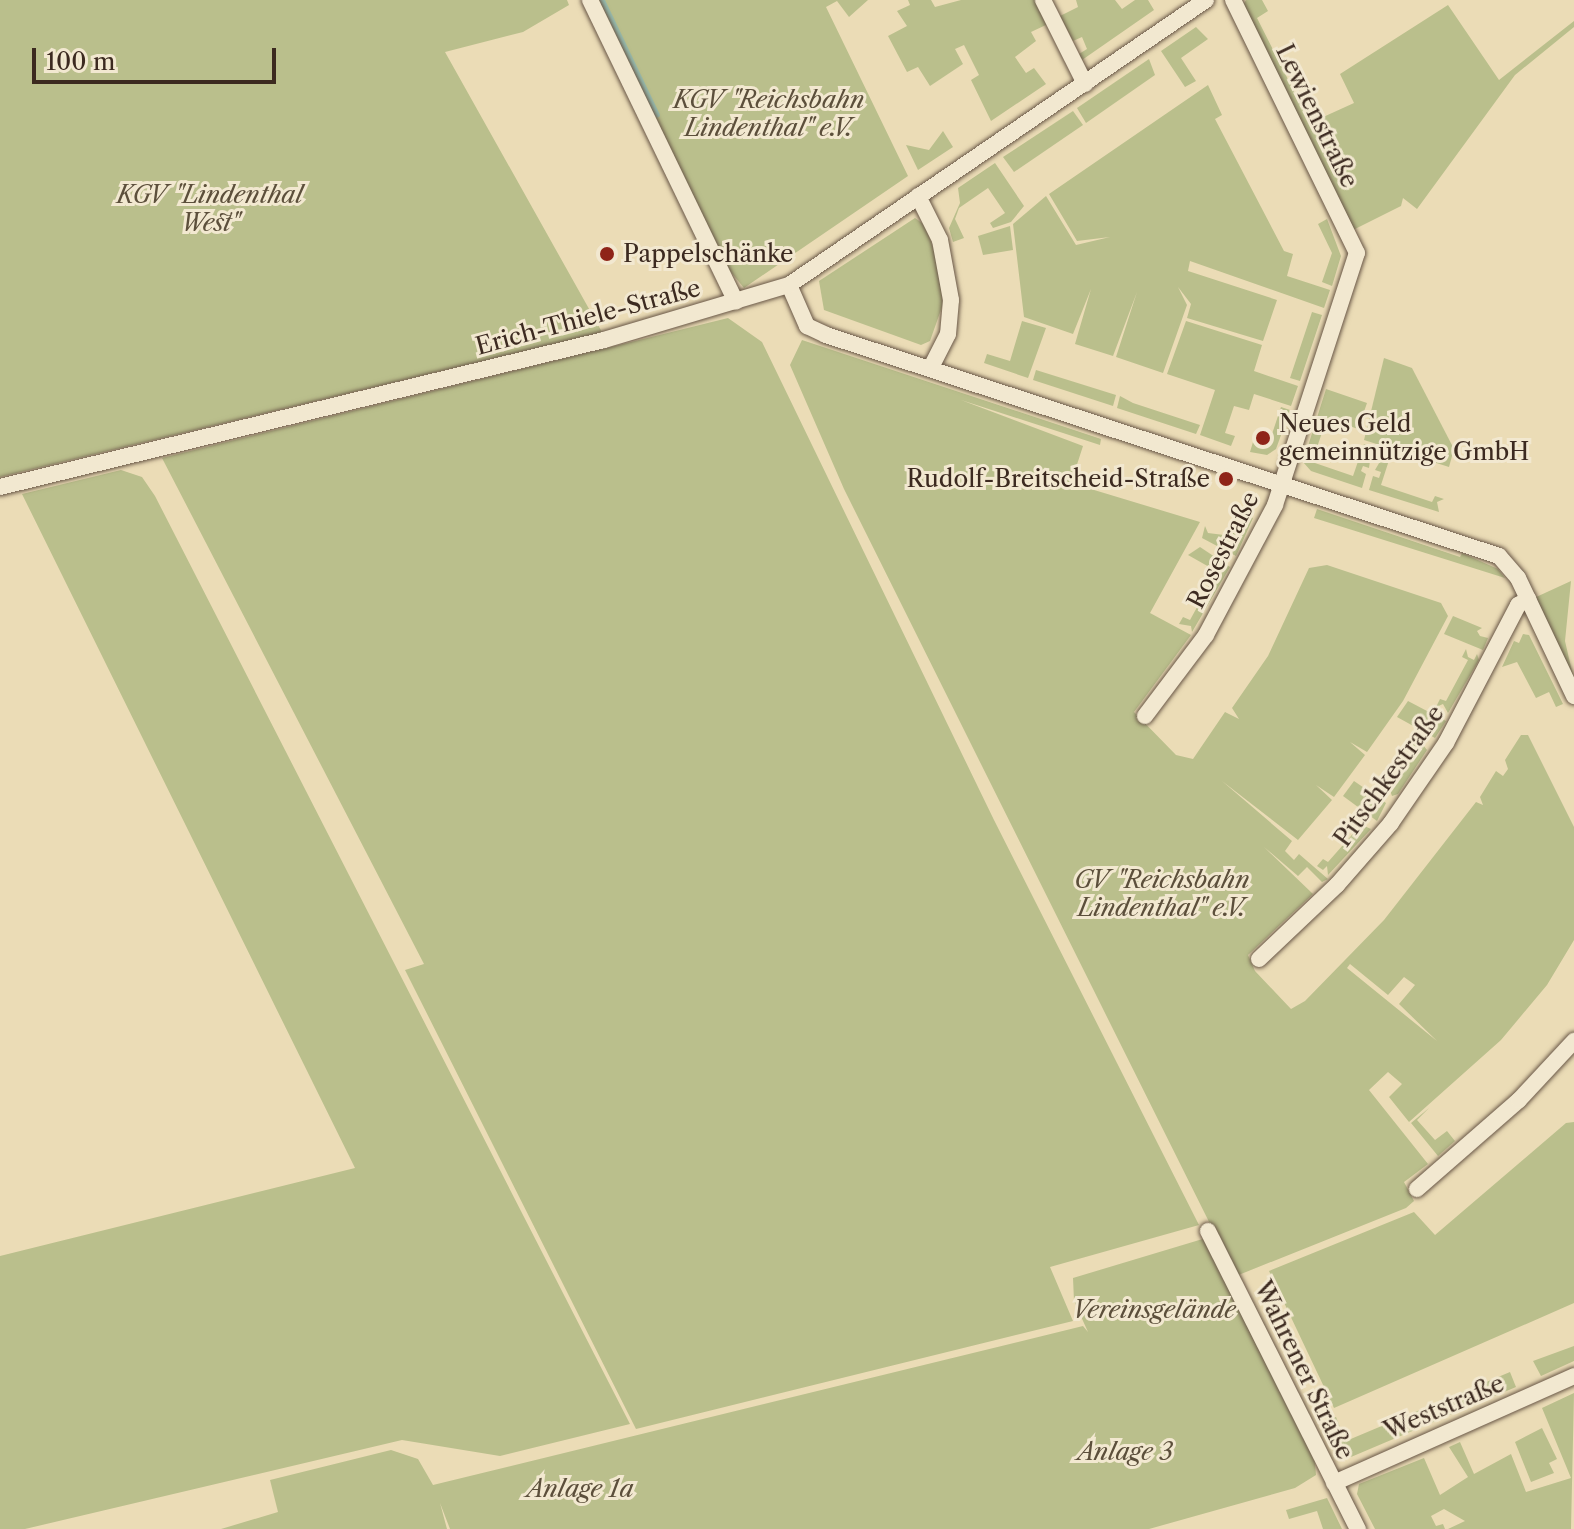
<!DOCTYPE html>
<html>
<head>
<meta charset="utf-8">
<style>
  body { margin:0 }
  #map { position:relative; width:1574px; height:1529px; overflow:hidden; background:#ebdcb6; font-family:"Libre Caslon Text",serif }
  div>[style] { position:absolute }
  .green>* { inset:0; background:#babf8c }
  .stream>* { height:5px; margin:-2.5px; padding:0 2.5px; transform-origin:2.5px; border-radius:2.5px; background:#98bcae }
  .roads { filter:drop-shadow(0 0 2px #685646) drop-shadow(0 0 2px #685646) }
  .minor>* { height:16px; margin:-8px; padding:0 8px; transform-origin:8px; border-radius:8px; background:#f2e8d0 }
  .dots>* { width:22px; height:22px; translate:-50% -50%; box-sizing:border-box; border:4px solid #f2e8d0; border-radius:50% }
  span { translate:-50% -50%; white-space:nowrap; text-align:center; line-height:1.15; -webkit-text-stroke:6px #f2e8d0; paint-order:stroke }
  .park-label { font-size:24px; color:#5c4f3b; font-style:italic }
  .street-label { font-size:24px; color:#3c2a20 }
  .poi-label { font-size:24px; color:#3c2a20 }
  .left { translate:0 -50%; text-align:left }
  .right { translate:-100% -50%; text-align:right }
  .scale { position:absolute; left:32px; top:48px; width:244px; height:36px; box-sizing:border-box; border:4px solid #3c2a20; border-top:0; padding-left:10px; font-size:24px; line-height:28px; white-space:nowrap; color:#3c2a20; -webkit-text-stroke:6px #f2e8d0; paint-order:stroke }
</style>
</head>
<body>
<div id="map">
  <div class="green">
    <i style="clip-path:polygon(0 0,567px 0,569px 5px,523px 32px,445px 52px,602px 332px,0 477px)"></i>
    <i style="clip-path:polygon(595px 0,868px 0,849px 17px,837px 1px,826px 7px,908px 176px,744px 288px,726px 266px)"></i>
    <i style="clip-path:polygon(908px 0,931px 0,935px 7px,961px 0,1036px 0,1048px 24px,1031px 32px,1036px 41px,1015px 57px,1026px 73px,1034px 68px,1046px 84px,991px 121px,971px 80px,979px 75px,964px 45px,955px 49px,963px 64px,930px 86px,918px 67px,907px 72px,888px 36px,907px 26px,897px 11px,910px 5px)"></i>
    <i style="clip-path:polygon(1076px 0,1115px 0,1122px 9px,1135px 0,1148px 0,1154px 10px,1082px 60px,1079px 54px,1087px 49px,1082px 37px,1073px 41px,1060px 16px,1078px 7px)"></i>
    <i style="clip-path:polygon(1246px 0,1262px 0,1268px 11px,1257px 18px,1310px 123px,1354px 103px,1340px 74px,1448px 5px,1499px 80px,1574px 21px,1574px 27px,1515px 75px,1417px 209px,1403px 198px,1401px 206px,1353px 230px,1243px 5px)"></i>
    <i style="clip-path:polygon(1196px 27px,1208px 39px,1181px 58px,1196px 81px,1185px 87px,1161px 51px)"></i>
    <i style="clip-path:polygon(1149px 59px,1155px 75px,1086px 123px,1077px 108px)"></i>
    <i style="clip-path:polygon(1208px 85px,1222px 115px,1215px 119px,1284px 251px,1293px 254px,1287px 276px,1330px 290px,1324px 308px,1190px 261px,1188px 271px,1277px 300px,1263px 341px,1187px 318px,1191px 304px,1178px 287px,1187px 305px,1163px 373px,1116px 357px,1137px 292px,1113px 356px,1075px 344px,1091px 289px,1073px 334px,1024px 317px,1013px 224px,1046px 196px,1076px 245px,1110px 237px,1077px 241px,1049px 194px)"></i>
    <i style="clip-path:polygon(1073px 111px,1083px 125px,1014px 172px,1003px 157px)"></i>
    <i style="clip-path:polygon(943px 131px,953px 147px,918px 170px,906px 145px,929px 150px)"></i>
    <i style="clip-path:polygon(995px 163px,1024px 206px,1011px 222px,993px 228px,990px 223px,1005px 213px,988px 188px,959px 208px,955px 219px,964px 238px,953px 242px,949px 228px,960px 203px,958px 188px)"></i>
    <i style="clip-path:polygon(915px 218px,926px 226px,937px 261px,943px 304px,930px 341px,921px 345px,824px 310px,819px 281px)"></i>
    <i style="clip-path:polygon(1327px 219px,1341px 256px,1332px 286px,1322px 282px,1332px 253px,1318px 224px)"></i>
    <i style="clip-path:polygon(1010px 226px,1013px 250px,983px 255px,978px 236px)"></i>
    <i style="clip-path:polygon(1312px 312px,1322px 315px,1300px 381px,1290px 378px)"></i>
    <i style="clip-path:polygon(728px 318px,762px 342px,994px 820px,1199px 1225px,1050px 1267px,1073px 1321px,636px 1429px,405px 970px,424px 964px,162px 458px)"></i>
    <i style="clip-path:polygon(1022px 321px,1046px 328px,1028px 378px,984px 363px,987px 354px,1010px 361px)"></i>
    <i style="clip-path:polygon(1186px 321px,1262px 345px,1254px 371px,1298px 386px,1291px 406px,1254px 394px,1249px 410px,1234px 406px,1225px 433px,1235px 436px,1231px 446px,1200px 435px,1215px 390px,1167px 374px)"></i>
    <i style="clip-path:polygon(evenodd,802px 340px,1101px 439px,1100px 445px,961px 400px,1083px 446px,1071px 483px,1200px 522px,1150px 613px,1191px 635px,1134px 712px,1176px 755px,1193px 759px,1225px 712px,1239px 719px,1232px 708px,1268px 656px,1309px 568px,1327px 565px,1441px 603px,1448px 616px,1403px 701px,1367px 752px,1350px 742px,1365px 755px,1334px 797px,1316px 785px,1332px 800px,1298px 840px,1222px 781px,1292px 841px,1285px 851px,1294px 860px,1299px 854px,1328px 879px,1322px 882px,1307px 867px,1298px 876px,1264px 847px,1313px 894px,1248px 955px,1255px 971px,1291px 1009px,1305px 1001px,1384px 920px,1476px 802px,1483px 805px,1480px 797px,1496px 771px,1503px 776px,1508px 769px,1505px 760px,1521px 735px,1528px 735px,1574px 827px,1574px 940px,1547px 985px,1501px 1040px,1409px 1122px,1389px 1097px,1402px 1084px,1388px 1072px,1369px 1090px,1428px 1164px,1404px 1182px,1414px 1201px,1406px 1208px,1236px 1276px,844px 489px,790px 365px,802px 340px,1350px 964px,1388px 995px,1404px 977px,1415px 985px,1399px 1004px,1437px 1041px,1347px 968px,1350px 964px)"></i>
    <i style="clip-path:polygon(1384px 358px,1412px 368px,1454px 449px,1449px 467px,1364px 440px)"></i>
    <i style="clip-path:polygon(1036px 370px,1116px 395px,1113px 406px,1033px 380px)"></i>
    <i style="clip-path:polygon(1326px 389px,1367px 403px,1358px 429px,1327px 418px,1312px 462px,1353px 476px,1364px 444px,1372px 447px,1369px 468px,1363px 466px,1361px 471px,1366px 474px,1362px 488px,1311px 471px,1303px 462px)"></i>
    <i style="clip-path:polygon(1120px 396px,1133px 403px,1200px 425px,1196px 434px,1117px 408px)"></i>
    <i style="clip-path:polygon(1281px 407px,1290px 410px,1276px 449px,1267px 455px,1250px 452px,1253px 442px,1270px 440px)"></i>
    <i style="clip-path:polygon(1385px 453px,1391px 454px,1381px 485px,1432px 502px,1435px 496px,1444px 499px,1437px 502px,1439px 512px,1369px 490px,1373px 476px,1379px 478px,1381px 472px,1375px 470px)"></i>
    <i style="clip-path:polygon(121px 470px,142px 477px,155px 496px,630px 1424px,500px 1456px,402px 1440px,25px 1529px,0 1529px,0 1256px,355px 1168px,22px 494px)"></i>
    <i style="clip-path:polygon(1317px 509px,1460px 557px,1462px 553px,1498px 569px,1505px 578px,1314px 518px)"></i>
    <i style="clip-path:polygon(1240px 514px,1253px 518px,1236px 556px,1202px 538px,1205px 526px,1208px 533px,1232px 536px)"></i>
    <i style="clip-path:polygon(1200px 547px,1230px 567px,1192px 632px,1191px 626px,1179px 624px,1183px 617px,1190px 620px,1212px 580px,1207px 577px,1211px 568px,1188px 555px)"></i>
    <i style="clip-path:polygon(1571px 581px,1565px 641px,1574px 680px,1534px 598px)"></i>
    <i style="clip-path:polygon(1453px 616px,1482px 628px,1477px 631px,1480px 636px,1488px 638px,1483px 650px,1444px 634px)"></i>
    <i style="clip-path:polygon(1523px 634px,1529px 635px,1563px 704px,1556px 707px,1549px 692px,1536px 698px,1517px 662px,1502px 667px,1514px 641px,1519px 643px)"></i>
    <i style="clip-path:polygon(1466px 649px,1468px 657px,1474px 660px,1477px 654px,1479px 660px,1448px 713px,1443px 704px,1436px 707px,1440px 699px,1446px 701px,1468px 660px,1462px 657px)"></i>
    <i style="clip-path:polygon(1408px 701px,1446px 721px,1435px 738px,1397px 717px)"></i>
    <i style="clip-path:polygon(1417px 737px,1427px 750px,1398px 794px,1392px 796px,1389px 788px,1386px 793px,1380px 790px,1386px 782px,1391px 785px,1417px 749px,1412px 744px)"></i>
    <i style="clip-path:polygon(1354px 781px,1386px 803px,1377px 821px,1343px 796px)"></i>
    <i style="clip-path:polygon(1361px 816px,1362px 825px,1371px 829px,1328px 875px,1327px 866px,1323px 870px,1317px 866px,1323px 859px,1328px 862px,1358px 828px,1354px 824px)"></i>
    <i style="clip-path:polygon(1429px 1108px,1417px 1120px,1435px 1140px,1447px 1131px,1455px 1141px,1438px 1156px,1411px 1123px)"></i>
    <i style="clip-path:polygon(1574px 1122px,1574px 1303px,1334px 1408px,1269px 1271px,1414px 1212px,1435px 1235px,1566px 1123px)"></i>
    <i style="clip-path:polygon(1206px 1238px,1314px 1454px,1316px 1475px,1295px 1488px,1149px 1529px,450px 1529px,440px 1503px,447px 1529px,221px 1529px,278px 1512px,270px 1480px,391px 1450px,418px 1459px,433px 1485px,1083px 1326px,1088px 1332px,1074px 1301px,1073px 1278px)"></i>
    <i style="clip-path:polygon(1574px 1346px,1574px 1361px,1541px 1376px,1533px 1361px)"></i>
    <i style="clip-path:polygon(1510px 1372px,1516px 1387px,1351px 1457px,1336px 1456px,1321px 1423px,1336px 1417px,1346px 1441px)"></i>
    <i style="clip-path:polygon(1574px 1393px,1571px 1529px,1448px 1529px,1465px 1521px,1444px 1509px,1431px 1516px,1436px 1526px,1443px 1524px,1445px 1529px,1375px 1529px,1357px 1494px,1359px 1484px,1424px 1458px,1440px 1495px,1468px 1477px,1449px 1447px,1460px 1442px,1474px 1474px,1511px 1454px,1526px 1492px,1571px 1478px,1542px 1408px)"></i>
    <i style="clip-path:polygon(1542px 1428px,1557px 1459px,1549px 1463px,1554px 1473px,1531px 1482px,1515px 1442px)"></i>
    <i style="clip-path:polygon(1327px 1498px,1342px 1529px,1323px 1529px,1317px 1511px,1289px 1519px,1286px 1510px)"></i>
  </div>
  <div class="stream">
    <i style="left:602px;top:0;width:127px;rotate:64.4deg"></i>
  </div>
  <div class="roads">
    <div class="minor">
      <i style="left:590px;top:0;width:335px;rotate:64.2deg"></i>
      <i style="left:1043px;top:0;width:94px;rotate:63.4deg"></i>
      <i style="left:918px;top:196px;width:49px;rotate:63.4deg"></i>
      <i style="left:940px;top:240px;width:61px;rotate:79.6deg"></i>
      <i style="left:951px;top:300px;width:34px;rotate:95deg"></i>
      <i style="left:948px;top:334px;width:39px;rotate:117deg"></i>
      <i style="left:789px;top:285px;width:45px;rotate:66.3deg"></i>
      <i style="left:807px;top:326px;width:21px;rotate:25deg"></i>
      <i style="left:826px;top:335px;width:708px;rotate:18.18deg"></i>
      <i style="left:1499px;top:556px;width:29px;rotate:49deg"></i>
      <i style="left:1518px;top:578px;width:131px;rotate:64.6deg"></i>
      <i style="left:0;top:487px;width:622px;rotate:-13.68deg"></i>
      <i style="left:604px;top:340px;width:193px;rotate:-16.6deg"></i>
      <i style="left:789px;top:285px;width:505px;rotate:-34.35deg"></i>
      <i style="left:1145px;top:716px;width:101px;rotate:-53deg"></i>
      <i style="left:1206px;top:635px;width:147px;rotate:-62deg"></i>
      <i style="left:1275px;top:505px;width:265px;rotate:-72deg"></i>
      <i style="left:1357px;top:253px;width:282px;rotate:-116.1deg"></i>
      <i style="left:1259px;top:959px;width:108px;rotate:-43.5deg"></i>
      <i style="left:1337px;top:885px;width:82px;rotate:-48.9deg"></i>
      <i style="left:1391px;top:823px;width:97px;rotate:-55.5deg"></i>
      <i style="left:1446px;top:743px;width:156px;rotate:-62.4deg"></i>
      <i style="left:1518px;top:605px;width:12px;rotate:-31deg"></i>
      <i style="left:1417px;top:1189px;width:135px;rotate:-41.1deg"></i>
      <i style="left:1519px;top:1100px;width:81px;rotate:-47deg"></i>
      <i style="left:1208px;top:1231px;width:334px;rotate:63.3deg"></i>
      <i style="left:1334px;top:1483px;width:263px;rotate:-24deg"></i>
    </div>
  </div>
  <div class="dots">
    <i style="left:607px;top:254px;background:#8f2418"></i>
    <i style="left:1263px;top:438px;background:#8f2418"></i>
    <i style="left:1226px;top:479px;background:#8f2418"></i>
  </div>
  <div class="park-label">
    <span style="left:769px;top:114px">KGV "Reichsbahn<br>Lindenthal" e.V.</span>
    <span style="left:210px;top:209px">KGV "Lindenthal<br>West"</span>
    <span style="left:1162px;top:894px">GV "Reichsbahn<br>Lindenthal" e.V.</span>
    <span style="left:1154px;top:1310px">Vereinsgelände</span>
    <span style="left:1125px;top:1452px">Anlage 3</span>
    <span style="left:580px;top:1489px">Anlage 1a</span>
  </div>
  <div class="street-label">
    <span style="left:1317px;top:116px;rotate:64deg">Lewienstraße</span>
    <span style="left:588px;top:317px;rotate:-15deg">Erich-Thiele-Straße</span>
    <span style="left:1223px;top:550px;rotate:-63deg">Rosestraße</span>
    <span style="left:1389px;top:776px;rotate:-54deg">Pitschkestraße</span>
    <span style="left:1304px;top:1370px;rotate:64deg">Wahrener Straße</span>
    <span style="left:1444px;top:1407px;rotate:-23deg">Weststraße</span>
  </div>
  <div class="poi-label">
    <span class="left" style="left:623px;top:254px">Pappelschänke</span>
    <span class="left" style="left:1279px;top:438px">Neues Geld<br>gemeinnützige GmbH</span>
    <span class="right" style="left:1210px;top:479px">Rudolf-Breitscheid-Straße</span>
  </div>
  <div class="scale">100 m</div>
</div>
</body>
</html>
